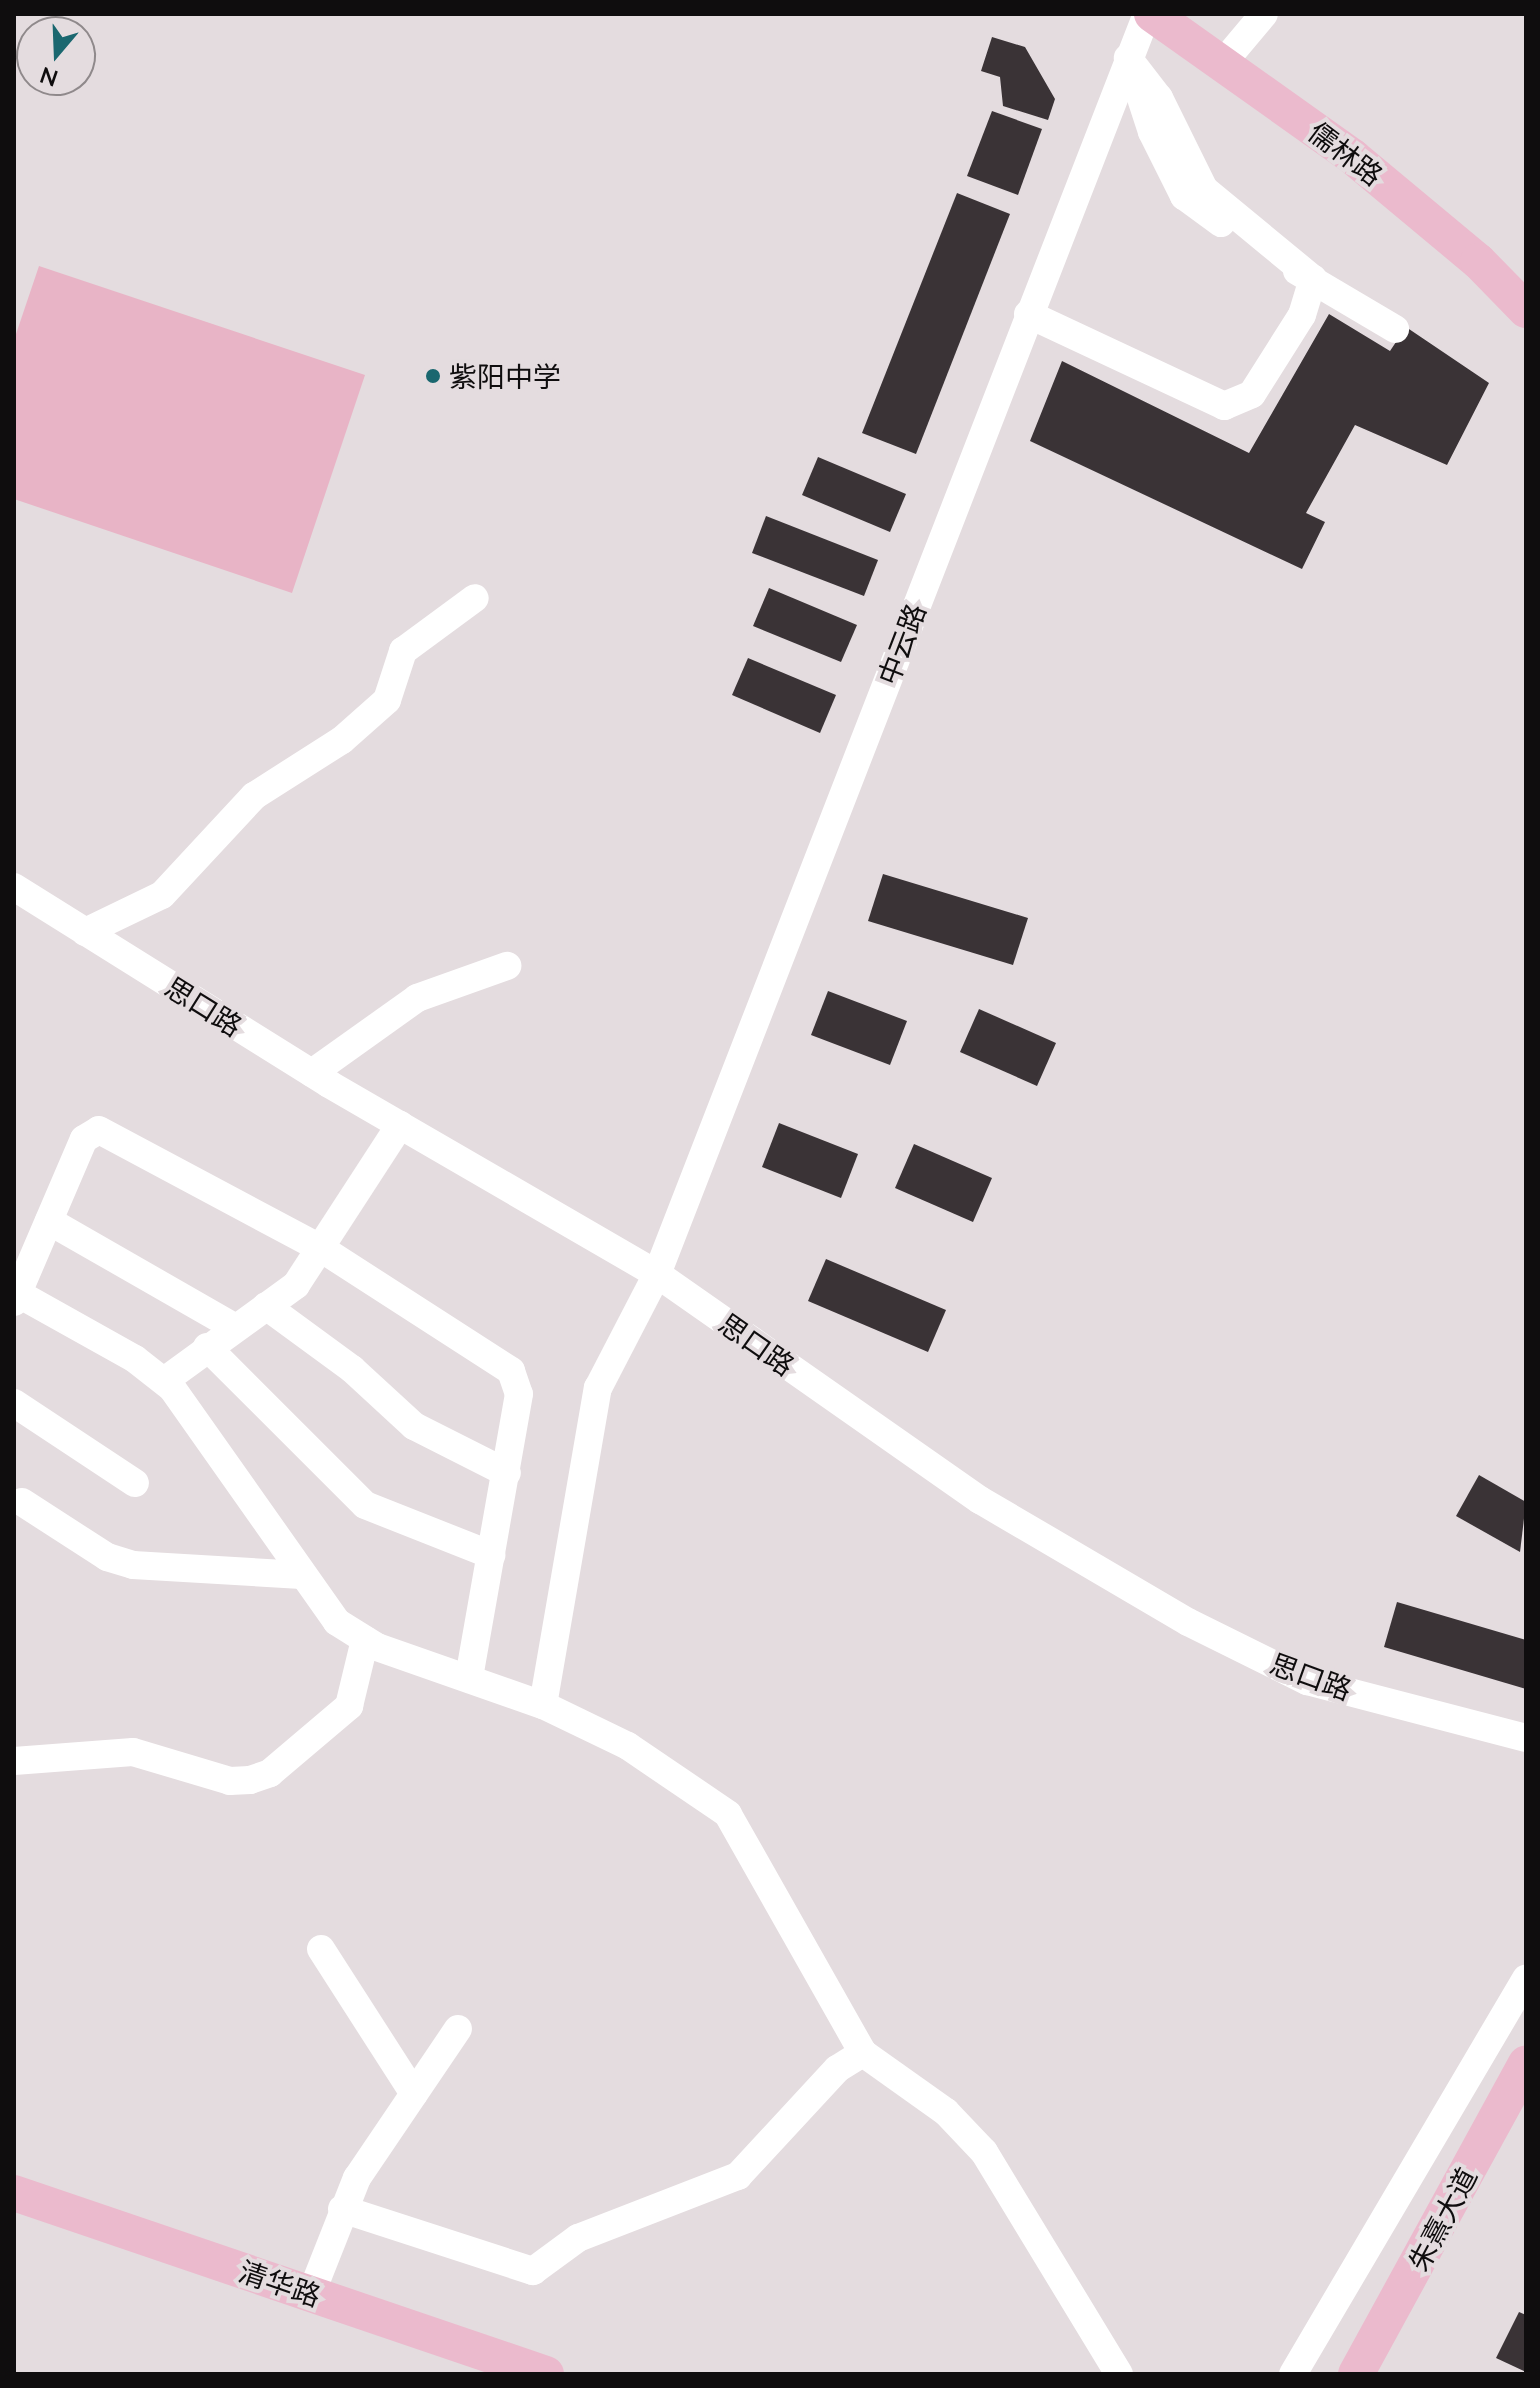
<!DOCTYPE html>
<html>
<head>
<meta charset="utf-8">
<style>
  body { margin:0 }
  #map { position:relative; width:1540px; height:2388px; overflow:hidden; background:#e4dcdf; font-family:Lato,"Noto Sans SC",sans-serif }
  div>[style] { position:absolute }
  .green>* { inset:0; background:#e8b4c6 }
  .building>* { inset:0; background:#3a3336 }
  .minor>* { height:28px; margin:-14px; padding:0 14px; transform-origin:14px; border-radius:14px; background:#fff }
  .major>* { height:36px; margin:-18px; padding:0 18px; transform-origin:18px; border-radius:18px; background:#ebbacd }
  .dots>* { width:22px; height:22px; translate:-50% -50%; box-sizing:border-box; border:4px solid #e4dcdf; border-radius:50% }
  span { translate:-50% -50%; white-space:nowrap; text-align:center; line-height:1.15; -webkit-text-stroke:8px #e4dcdf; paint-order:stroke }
  .street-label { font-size:28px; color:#0f0d0e }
  .poi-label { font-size:28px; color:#0f0d0e }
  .left { translate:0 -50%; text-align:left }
  .frame { position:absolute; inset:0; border:16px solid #0f0d0e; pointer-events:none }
  .north { position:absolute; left:16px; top:16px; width:80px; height:80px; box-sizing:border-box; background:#e4dcdf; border:2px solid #8f898b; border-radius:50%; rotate:199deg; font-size:22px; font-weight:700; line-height:32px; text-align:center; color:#0f0d0e }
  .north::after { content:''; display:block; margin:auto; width:28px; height:36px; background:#1a676f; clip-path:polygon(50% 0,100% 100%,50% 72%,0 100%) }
</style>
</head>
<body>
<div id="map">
  <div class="green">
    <i style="clip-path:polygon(39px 266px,365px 375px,292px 593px,14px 499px,14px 340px)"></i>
  </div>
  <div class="building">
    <i style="clip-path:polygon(992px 37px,1025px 47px,1055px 99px,1048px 120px,1003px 106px,1000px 77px,981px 71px)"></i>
    <i style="clip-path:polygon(992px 111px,1042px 129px,1018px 195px,967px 176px)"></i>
    <i style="clip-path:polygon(957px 193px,1010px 214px,916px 454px,862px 433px)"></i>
    <i style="clip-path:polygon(1329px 314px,1390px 351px,1406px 327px,1489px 383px,1447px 465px,1355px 425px,1306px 513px,1325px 522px,1302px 569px,1030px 441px,1062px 361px,1249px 453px)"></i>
    <i style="clip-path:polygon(818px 457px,906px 494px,890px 532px,802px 495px)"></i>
    <i style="clip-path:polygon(766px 516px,878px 560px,864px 596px,752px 553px)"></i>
    <i style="clip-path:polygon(769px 588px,857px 625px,841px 662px,753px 626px)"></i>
    <i style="clip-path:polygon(748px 658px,836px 695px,820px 733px,732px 695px)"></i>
    <i style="clip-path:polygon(883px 874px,1028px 918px,1013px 965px,868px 921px)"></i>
    <i style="clip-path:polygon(828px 991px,907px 1021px,890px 1065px,811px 1035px)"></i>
    <i style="clip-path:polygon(979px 1009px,1056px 1043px,1037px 1086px,960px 1052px)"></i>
    <i style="clip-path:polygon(779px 1123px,858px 1154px,841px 1198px,762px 1167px)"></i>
    <i style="clip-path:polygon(914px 1144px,992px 1178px,973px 1222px,895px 1188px)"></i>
    <i style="clip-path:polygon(826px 1259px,946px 1310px,928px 1352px,808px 1301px)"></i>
    <i style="clip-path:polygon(1479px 1475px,1526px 1502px,1520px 1552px,1456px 1516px)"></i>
    <i style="clip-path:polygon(1397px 1602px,1526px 1640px,1526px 1689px,1384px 1647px)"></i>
    <i style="clip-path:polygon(1519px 2312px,1526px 2315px,1526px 2372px,1496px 2358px)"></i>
  </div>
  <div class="minor">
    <i style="left:1222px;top:64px;width:65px;rotate:-50deg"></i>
    <i style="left:1137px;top:86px;width:48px;rotate:71.9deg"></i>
    <i style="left:1152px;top:132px;width:72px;rotate:63.4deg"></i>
    <i style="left:1184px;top:196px;width:46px;rotate:36.1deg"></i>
    <i style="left:1297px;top:271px;width:114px;rotate:30.6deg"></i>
    <i style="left:1028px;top:314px;width:217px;rotate:25.1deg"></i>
    <i style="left:1224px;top:406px;width:30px;rotate:-23deg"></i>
    <i style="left:1252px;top:394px;width:93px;rotate:-57.7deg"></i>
    <i style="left:1302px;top:315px;width:38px;rotate:-73deg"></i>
    <i style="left:1313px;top:279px;width:141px;rotate:-140.5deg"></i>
    <i style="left:1204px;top:189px;width:102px;rotate:-116.3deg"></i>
    <i style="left:1159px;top:98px;width:51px;rotate:-127.8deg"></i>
    <i style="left:14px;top:887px;width:372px;rotate:32deg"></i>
    <i style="left:329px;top:1084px;width:379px;rotate:30.1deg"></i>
    <i style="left:657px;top:1274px;width:394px;rotate:35deg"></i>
    <i style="left:980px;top:1500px;width:241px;rotate:30.4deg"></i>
    <i style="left:1188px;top:1622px;width:133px;rotate:26.4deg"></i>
    <i style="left:1307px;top:1681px;width:226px;rotate:14.6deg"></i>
    <i style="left:85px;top:932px;width:85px;rotate:-25.7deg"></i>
    <i style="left:162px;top:895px;width:135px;rotate:-47.1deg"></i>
    <i style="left:254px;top:796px;width:104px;rotate:-32.5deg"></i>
    <i style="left:342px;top:740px;width:60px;rotate:-41.6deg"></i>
    <i style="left:387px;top:700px;width:52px;rotate:-71.9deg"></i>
    <i style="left:403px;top:651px;width:89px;rotate:-36.4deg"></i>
    <i style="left:312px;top:1073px;width:129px;rotate:-35.5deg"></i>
    <i style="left:417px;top:998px;width:96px;rotate:-19.6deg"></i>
    <i style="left:49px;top:1221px;width:213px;rotate:29.8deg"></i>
    <i style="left:17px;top:1293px;width:135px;rotate:29.2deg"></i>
    <i style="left:135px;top:1359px;width:47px;rotate:38.1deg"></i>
    <i style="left:172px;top:1388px;width:286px;rotate:54.8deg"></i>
    <i style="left:337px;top:1622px;width:47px;rotate:32deg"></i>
    <i style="left:377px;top:1647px;width:176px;rotate:19.3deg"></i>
    <i style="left:14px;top:1302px;width:177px;rotate:-66.8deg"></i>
    <i style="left:84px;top:1139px;width:17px;rotate:-31deg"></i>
    <i style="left:99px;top:1130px;width:253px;rotate:28.1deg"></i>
    <i style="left:322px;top:1249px;width:225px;rotate:32.8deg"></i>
    <i style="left:511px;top:1371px;width:24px;rotate:71deg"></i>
    <i style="left:519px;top:1394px;width:289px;rotate:100deg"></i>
    <i style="left:266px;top:1306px;width:107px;rotate:36.2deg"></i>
    <i style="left:352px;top:1369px;width:84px;rotate:42.6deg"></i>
    <i style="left:414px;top:1426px;width:104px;rotate:26.8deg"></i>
    <i style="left:207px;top:1347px;width:223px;rotate:45deg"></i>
    <i style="left:365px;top:1505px;width:136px;rotate:21.6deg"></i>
    <i style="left:164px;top:1381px;width:163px;rotate:-36deg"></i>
    <i style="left:296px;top:1285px;width:191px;rotate:-57deg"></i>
    <i style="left:14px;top:1403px;width:145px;rotate:33.5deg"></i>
    <i style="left:22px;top:1502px;width:101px;rotate:32.9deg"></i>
    <i style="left:107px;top:1557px;width:27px;rotate:17deg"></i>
    <i style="left:133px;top:1565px;width:169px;rotate:3.4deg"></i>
    <i style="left:14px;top:1761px;width:119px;rotate:-4.3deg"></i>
    <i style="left:133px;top:1752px;width:101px;rotate:16.6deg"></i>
    <i style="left:230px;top:1781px;width:20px;rotate:-3deg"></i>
    <i style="left:250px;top:1780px;width:21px;rotate:-19deg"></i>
    <i style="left:270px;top:1773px;width:104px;rotate:-40.3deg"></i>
    <i style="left:349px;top:1706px;width:68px;rotate:-76.4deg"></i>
    <i style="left:321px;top:1949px;width:172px;rotate:57.3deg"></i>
    <i style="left:342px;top:2209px;width:201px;rotate:18deg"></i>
    <i style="left:533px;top:2271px;width:56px;rotate:-36.3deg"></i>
    <i style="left:578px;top:2238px;width:172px;rotate:-21.2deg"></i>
    <i style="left:738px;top:2176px;width:146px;rotate:-47.2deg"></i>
    <i style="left:837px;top:2069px;width:31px;rotate:-32deg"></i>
    <i style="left:311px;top:2294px;width:125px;rotate:-68.4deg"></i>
    <i style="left:357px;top:2178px;width:180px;rotate:-55.9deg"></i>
    <i style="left:1119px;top:2374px;width:260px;rotate:-121.3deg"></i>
    <i style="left:984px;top:2152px;width:55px;rotate:-133.5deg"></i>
    <i style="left:946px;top:2112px;width:102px;rotate:-144.6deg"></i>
    <i style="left:863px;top:2053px;width:274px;rotate:-119.5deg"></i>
    <i style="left:728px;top:1814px;width:121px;rotate:-145.8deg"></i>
    <i style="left:628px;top:1746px;width:94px;rotate:-154.2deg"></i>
    <i style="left:543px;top:1705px;width:322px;rotate:-80.2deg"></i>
    <i style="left:598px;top:1388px;width:128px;rotate:-62.6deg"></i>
    <i style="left:657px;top:1274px;width:1352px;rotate:-68.75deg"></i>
    <i style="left:1293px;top:2374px;width:459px;rotate:-59.5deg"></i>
  </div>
  <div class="major">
    <i style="left:1152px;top:14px;width:247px;rotate:35.4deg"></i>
    <i style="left:1353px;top:157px;width:163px;rotate:39.8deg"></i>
    <i style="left:1478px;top:261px;width:69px;rotate:45.6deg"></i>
    <i style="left:14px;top:2193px;width:562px;rotate:18.79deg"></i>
    <i style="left:1356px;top:2374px;width:354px;rotate:-61.3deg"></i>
  </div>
  <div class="dots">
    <i style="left:433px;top:376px;background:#1a676f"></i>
  </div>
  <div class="street-label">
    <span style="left:1346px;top:153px;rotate:37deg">儒林路</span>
    <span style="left:901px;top:644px;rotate:-69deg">中云路</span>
    <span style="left:204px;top:1006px;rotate:32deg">思口路</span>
    <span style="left:757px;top:1344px;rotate:35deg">思口路</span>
    <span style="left:1311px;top:1676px;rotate:20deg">思口路</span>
    <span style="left:1442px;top:2219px;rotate:-62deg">朱熹大道</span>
    <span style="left:280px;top:2283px;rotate:19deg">清华路</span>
  </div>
  <div class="poi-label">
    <span class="left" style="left:449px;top:376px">紫阳中学</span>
  </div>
  <div class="frame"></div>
  <div class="north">N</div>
</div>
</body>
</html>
